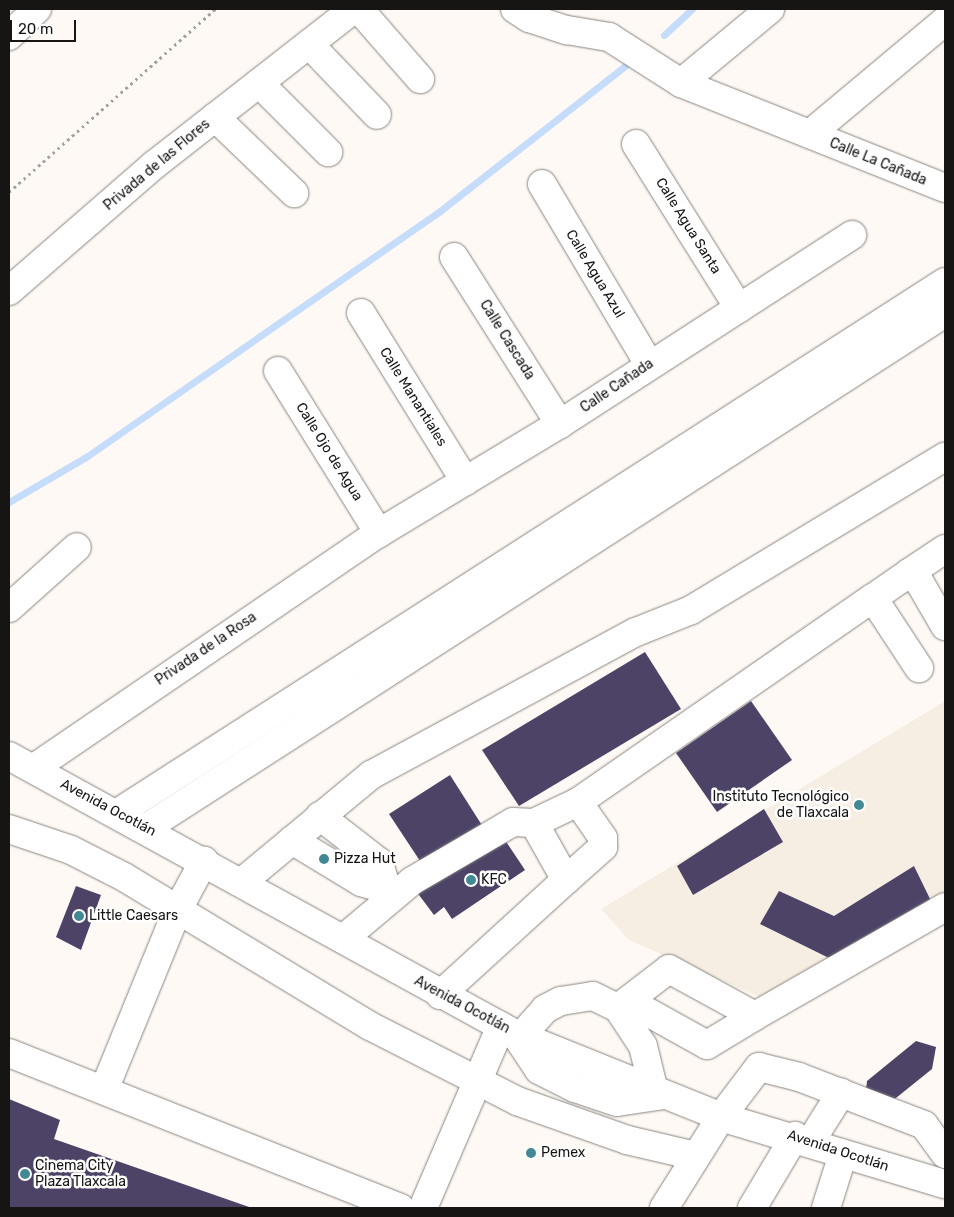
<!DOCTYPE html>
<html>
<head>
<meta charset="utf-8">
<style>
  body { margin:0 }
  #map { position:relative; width:954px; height:1217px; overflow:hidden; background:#fef9f4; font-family:Rubik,sans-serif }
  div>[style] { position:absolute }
  .built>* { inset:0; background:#f7eee3 }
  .stream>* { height:7px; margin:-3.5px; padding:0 3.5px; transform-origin:3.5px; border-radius:3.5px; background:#c6dcfb }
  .building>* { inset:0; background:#4d4367 }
  .path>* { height:3px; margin-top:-1.5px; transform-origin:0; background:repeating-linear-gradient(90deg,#a4a09d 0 2.5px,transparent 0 6.5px) }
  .roads { filter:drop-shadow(0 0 1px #898581) drop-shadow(0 0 1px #898581) }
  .minor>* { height:28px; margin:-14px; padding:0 14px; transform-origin:14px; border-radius:14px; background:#fff }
  .major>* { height:28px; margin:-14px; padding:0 14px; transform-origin:14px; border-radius:14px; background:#fff }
  .dots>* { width:14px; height:14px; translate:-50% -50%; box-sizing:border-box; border:2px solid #fff; border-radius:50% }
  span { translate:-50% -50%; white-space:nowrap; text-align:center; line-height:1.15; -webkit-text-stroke:5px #fff; paint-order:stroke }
  .street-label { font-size:14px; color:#171514 }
  .poi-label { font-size:14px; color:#171514 }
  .right { translate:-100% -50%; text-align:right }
  .left { translate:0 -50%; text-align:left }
  .frame { position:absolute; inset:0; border:10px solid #171514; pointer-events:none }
  .scale { position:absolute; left:10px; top:20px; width:66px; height:22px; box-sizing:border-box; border:2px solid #171514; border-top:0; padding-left:6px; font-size:15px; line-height:18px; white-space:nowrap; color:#171514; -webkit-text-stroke:4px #fff; paint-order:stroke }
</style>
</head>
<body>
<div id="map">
  <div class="built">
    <i style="clip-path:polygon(945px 701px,945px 917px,785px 1008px,629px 940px,601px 909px)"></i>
  </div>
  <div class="stream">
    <i style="left:664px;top:35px;width:38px;rotate:-43deg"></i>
    <i style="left:9px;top:502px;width:89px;rotate:-30.3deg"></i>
    <i style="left:86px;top:457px;width:431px;rotate:-34.8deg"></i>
    <i style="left:440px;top:211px;width:235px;rotate:-38.1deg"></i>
  </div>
  <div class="building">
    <i style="clip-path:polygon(645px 652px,681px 709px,519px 806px,482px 750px)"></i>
    <i style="clip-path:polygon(751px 701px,792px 760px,717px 812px,676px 753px)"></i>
    <i style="clip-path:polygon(450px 775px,485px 830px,424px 867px,389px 814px)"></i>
    <i style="clip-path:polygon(764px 809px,783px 842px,693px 895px,677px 866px)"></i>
    <i style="clip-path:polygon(501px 834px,525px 870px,452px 919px,444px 907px,434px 915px,416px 891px)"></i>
    <i style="clip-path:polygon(914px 866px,933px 905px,833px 960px,760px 924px,779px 891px,834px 916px)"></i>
    <i style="clip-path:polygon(76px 886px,101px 895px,81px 950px,56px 937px)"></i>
    <i style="clip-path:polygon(916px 1041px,936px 1047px,932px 1069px,886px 1106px,865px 1099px,867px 1081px)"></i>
    <i style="clip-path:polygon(9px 1099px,60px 1120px,54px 1139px,252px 1208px,9px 1208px)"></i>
  </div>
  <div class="path">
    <i style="left:9px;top:192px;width:276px;rotate:-41.6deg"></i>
  </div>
  <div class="roads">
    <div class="minor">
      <i style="left:359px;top:9px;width:93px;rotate:48.9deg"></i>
      <i style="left:515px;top:9px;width:17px;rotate:33deg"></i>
      <i style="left:529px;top:18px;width:40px;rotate:18deg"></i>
      <i style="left:567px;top:30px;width:43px;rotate:9.5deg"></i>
      <i style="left:609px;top:37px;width:85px;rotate:32.6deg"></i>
      <i style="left:681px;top:83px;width:284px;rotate:21.7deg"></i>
      <i style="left:9px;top:36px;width:39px;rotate:-44deg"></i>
      <i style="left:309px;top:44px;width:98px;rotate:46.2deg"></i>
      <i style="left:259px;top:83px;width:98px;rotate:45deg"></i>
      <i style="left:681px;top:83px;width:116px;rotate:-39.7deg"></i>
      <i style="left:215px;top:117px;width:110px;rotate:43.9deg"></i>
      <i style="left:810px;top:134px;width:176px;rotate:-39.9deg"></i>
      <i style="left:636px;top:144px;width:194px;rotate:57.9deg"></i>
      <i style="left:542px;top:184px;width:209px;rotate:59.3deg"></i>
      <i style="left:454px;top:257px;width:198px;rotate:57.6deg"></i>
      <i style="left:9px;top:291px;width:192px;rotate:-41deg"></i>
      <i style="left:154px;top:165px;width:254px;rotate:-38deg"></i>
      <i style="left:361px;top:313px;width:198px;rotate:58.2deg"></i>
      <i style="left:278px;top:371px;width:191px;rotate:58.1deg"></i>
      <i style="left:909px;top:573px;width:43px;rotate:-33.7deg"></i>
      <i style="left:873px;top:598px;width:44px;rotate:-34.8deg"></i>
      <i style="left:909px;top:573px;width:15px;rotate:42deg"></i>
      <i style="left:920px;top:583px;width:50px;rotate:59.8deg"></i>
      <i style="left:9px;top:608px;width:91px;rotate:-41.9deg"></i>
      <i style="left:34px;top:768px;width:417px;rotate:-34.3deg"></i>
      <i style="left:379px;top:533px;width:211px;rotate:-31.1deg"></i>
      <i style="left:560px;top:424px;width:348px;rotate:-32.9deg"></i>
      <i style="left:9px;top:829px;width:65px;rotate:18.7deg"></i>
      <i style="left:71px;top:850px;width:59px;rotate:27deg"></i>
      <i style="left:124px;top:877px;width:288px;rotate:31.2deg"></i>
      <i style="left:370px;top:1026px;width:165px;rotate:27deg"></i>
      <i style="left:517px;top:1101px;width:117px;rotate:19.5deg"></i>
      <i style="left:627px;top:1140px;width:70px;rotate:13.2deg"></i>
      <i style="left:292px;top:840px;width:81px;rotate:31.3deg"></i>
      <i style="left:361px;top:882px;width:18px;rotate:16deg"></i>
      <i style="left:378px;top:887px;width:11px;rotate:-63deg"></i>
      <i style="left:383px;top:877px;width:16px;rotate:-105deg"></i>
      <i style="left:379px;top:862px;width:75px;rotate:-142.1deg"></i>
      <i style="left:566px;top:880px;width:50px;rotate:-41.7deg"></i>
      <i style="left:603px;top:847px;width:9px;rotate:-90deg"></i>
      <i style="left:603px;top:838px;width:44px;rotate:-124.8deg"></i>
      <i style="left:242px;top:882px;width:168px;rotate:-39.7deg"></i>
      <i style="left:371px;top:775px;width:301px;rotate:-28.4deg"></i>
      <i style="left:636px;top:632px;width:59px;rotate:-21.8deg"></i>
      <i style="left:691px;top:610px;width:297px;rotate:-31.1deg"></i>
      <i style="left:343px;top:939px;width:90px;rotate:-40deg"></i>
      <i style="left:412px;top:881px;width:117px;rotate:-30.3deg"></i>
      <i style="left:513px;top:822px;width:21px;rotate:3deg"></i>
      <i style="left:440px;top:995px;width:171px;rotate:-42.4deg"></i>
      <i style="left:566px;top:880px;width:65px;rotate:-119.3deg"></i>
      <i style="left:534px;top:823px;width:49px;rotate:-25.5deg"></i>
      <i style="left:578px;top:802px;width:359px;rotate:-34.7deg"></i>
      <i style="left:873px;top:598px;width:84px;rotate:56.7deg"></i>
      <i style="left:618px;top:1008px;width:64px;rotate:-37.4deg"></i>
      <i style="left:669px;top:969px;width:98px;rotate:28.7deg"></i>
      <i style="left:755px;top:1016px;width:56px;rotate:148.9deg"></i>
      <i style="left:707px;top:1045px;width:90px;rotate:-150.9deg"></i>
      <i style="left:755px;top:1016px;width:219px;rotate:-29.8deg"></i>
      <i style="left:515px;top:1034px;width:43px;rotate:56.3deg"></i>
      <i style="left:539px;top:1070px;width:40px;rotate:26.6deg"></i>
      <i style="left:575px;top:1088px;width:44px;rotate:18.4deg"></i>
      <i style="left:617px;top:1102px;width:48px;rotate:-8.5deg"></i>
      <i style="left:521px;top:1036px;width:36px;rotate:-48deg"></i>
      <i style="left:545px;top:1009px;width:18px;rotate:-27deg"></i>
      <i style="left:561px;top:1001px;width:32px;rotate:-9deg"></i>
      <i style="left:593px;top:996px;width:28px;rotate:26deg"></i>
      <i style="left:618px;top:1008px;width:45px;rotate:56.7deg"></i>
      <i style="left:643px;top:1046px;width:46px;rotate:76.3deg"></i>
      <i style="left:9px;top:1053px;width:421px;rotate:21.6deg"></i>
      <i style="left:104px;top:1090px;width:196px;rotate:-67.8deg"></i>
      <i style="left:178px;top:909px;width:55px;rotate:-61.6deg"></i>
      <i style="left:811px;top:1141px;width:57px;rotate:-58deg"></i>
      <i style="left:423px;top:1208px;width:198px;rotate:-66.8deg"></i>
      <i style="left:664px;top:1208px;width:107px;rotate:-57.9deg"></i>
      <i style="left:721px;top:1117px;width:63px;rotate:-52.8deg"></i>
      <i style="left:759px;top:1067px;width:41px;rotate:14deg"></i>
      <i style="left:799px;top:1077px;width:134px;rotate:21deg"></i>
      <i style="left:924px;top:1125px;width:36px;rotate:54deg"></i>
      <i style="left:752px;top:1208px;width:84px;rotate:-59.2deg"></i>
      <i style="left:826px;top:1208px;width:57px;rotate:-72.5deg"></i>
    </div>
    <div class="major">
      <i style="left:9px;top:756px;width:577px;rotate:28.78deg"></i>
      <i style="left:515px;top:1034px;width:222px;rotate:21.9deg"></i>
      <i style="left:721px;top:1117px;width:234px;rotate:16.7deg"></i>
      <i style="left:116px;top:814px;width:985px;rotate:-32.69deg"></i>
      <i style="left:146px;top:828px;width:951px;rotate:-32.8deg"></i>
    </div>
  </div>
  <div class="dots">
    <i style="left:859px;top:805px;background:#438995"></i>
    <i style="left:324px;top:859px;background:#438995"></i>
    <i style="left:471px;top:880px;background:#438995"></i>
    <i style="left:79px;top:916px;background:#438995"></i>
    <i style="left:531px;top:1153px;background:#438995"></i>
    <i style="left:25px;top:1174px;background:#438995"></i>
  </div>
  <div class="street-label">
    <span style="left:878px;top:162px;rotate:22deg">Calle La Cañada</span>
    <span style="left:157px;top:165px;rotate:-40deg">Privada de las Flores</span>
    <span style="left:688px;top:226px;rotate:58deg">Calle Agua Santa</span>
    <span style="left:595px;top:274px;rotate:59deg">Calle Agua Azul</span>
    <span style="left:507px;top:340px;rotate:58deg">Calle Cascada</span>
    <span style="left:617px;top:386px;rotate:-34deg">Calle Cañada</span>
    <span style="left:413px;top:397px;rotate:58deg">Calle Manantiales</span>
    <span style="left:329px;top:452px;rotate:58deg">Calle Ojo de Agua</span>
    <span style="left:206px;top:649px;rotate:-34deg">Privada de la Rosa</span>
    <span style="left:108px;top:808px;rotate:28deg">Avenida Ocotlán</span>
    <span style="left:462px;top:1005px;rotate:28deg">Avenida Ocotlán</span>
    <span style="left:838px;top:1151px;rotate:18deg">Avenida Ocotlán</span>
  </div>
  <div class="poi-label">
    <span class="right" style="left:849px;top:805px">Instituto Tecnológico<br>de Tlaxcala</span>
    <span class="left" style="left:334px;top:859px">Pizza Hut</span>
    <span class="left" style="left:481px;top:880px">KFC</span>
    <span class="left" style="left:89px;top:916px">Little Caesars</span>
    <span class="left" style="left:541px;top:1153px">Pemex</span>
    <span class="left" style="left:35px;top:1174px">Cinema City<br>Plaza Tlaxcala</span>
  </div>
  <div class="frame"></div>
  <div class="scale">20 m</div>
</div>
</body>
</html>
